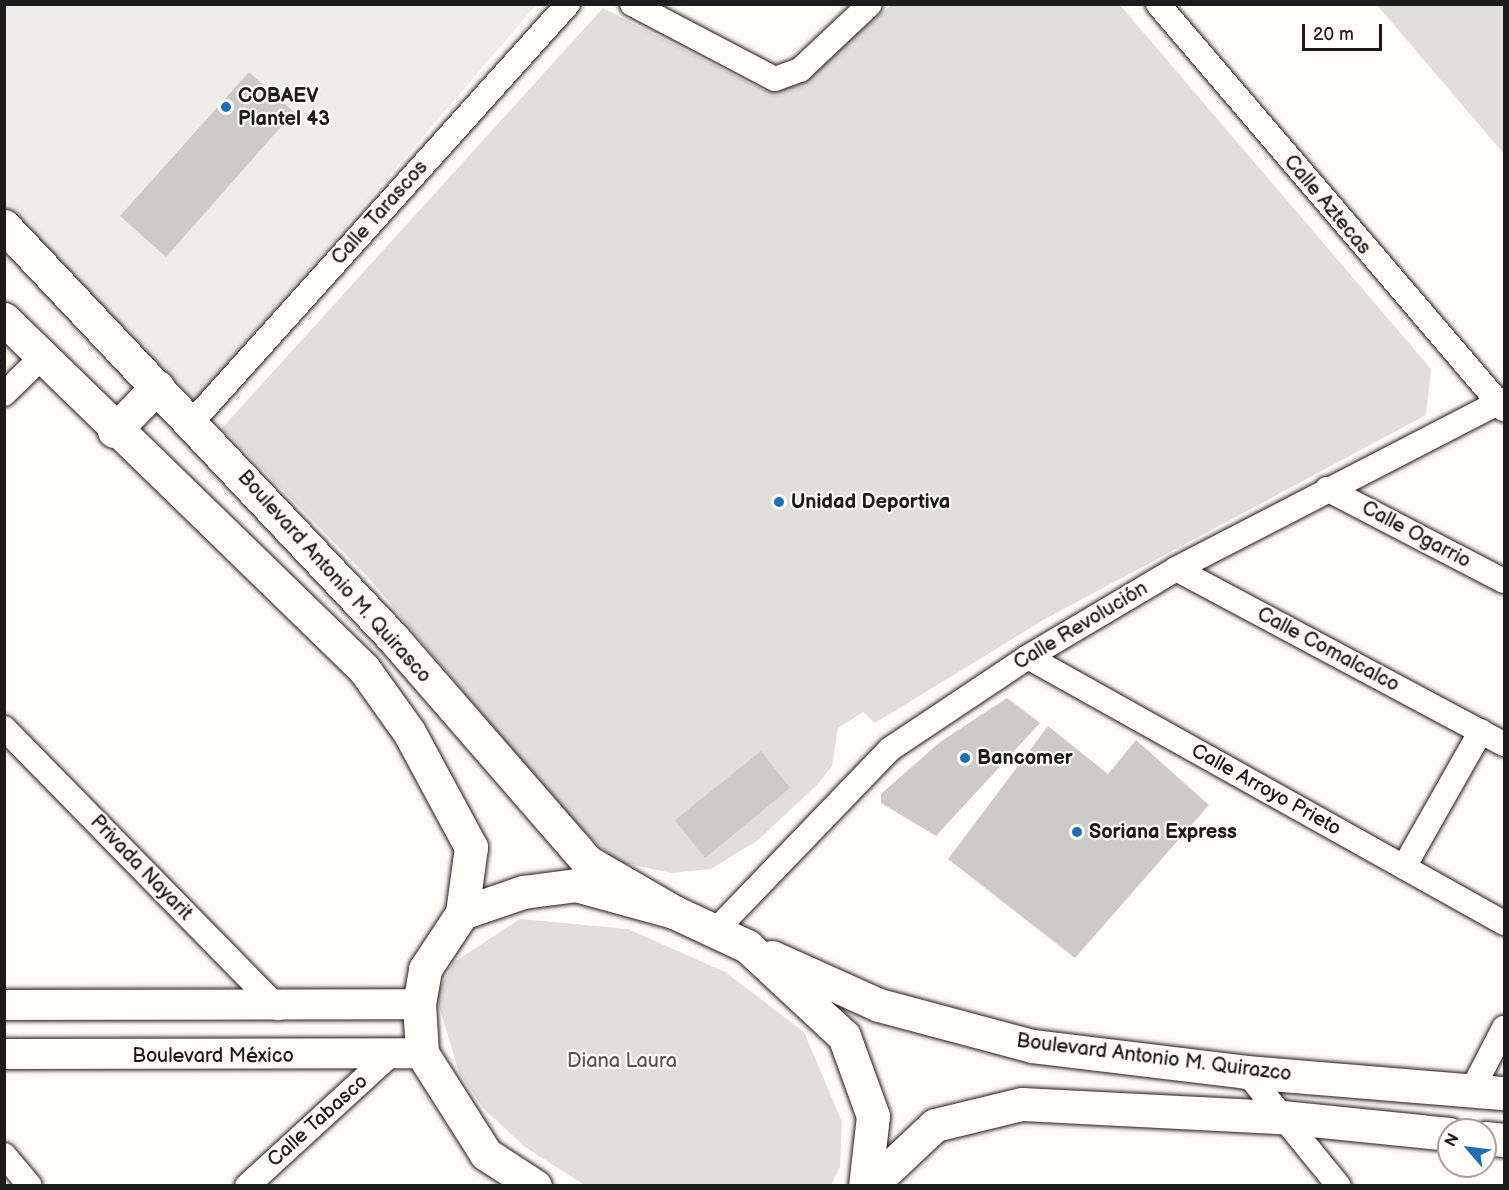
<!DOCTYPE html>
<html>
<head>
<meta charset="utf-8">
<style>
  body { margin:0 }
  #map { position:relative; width:1509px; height:1190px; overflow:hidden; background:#fdfcf7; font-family:"Balsamiq Sans",sans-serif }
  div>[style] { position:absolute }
  .built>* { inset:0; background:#eeede9 }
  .green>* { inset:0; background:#e0dfdb }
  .building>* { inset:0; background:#cccbc8 }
  .roads { filter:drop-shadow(0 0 2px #1c1c1c) drop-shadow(0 0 2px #1c1c1c) }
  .minor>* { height:24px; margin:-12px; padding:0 12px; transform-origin:12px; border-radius:12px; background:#fdfcf7 }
  .tertiary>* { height:30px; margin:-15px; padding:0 15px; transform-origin:15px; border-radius:15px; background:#fdfcf7 }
  .secondary>* { height:33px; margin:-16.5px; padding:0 16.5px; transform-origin:16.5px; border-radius:16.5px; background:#fdfcf7 }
  .dots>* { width:16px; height:16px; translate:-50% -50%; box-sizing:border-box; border:3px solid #fdfcf7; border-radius:50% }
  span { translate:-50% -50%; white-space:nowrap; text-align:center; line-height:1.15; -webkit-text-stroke:4.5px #fdfcf7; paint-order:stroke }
  .poi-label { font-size:20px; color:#1c1c1c; font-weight:700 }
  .left { translate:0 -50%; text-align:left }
  .street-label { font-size:20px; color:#1c1c1c }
  .park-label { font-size:20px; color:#575655 }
  .frame { position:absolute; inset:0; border:6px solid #1c1c1c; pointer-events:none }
  .north { position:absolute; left:1437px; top:1118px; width:60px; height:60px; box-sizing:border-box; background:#fdfcf7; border:2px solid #a3a29f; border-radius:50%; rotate:298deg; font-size:16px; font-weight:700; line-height:24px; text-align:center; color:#1c1c1c }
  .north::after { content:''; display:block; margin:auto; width:21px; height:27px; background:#1f6fb2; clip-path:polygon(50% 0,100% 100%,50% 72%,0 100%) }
  .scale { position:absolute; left:1302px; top:24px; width:80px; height:27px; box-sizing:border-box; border:3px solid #1c1c1c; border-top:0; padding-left:8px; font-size:18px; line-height:21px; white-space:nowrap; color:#1c1c1c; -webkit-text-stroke:4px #fdfcf7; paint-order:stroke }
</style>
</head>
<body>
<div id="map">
  <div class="built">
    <i style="clip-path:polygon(4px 5px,536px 5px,195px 401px,5px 209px)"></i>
  </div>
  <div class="green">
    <i style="clip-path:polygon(891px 5px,1120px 5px,1431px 369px,1426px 415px,1045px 619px,875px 723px,863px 712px,838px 728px,832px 766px,818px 784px,758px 840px,711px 869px,672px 873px,618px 862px,565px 814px,368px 577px,222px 428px,603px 8px,763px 90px,794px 85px)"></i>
    <i style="clip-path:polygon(1377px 5px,1504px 5px,1504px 154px)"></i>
    <i style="clip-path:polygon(520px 919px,628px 929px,725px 972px,804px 1032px,842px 1122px,840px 1167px,831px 1185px,585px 1185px,525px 1147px,484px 1109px,459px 1073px,436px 995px,453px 963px)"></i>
  </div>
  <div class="building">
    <i style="clip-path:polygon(249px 72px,294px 112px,166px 257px,120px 216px)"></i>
    <i style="clip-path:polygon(1007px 698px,1040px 723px,936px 836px,881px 803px,881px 794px,940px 742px)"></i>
    <i style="clip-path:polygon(1048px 726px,1108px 774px,1136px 740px,1209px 805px,1075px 958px,948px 859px)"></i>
    <i style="clip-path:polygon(761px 751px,790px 788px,705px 858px,675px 820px)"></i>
  </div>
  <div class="roads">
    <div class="minor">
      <i style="left:632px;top:4px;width:161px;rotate:27.7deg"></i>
      <i style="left:775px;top:79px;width:27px;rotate:-20deg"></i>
      <i style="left:800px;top:70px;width:96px;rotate:-43.3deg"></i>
      <i style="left:1158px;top:4px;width:533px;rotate:49.49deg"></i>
      <i style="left:4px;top:394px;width:53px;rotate:-44.2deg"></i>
      <i style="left:193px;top:421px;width:561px;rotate:-48.04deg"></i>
      <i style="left:1327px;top:489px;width:199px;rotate:27.5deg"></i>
      <i style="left:1176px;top:569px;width:372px;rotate:28.1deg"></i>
      <i style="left:1028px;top:657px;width:545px;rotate:29.2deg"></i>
      <i style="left:4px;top:728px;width:392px;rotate:45.6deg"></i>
      <i style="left:1404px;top:867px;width:156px;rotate:-60.5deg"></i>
      <i style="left:715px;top:931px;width:252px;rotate:-46.1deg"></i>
      <i style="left:890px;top:749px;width:166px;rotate:-33.7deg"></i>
      <i style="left:1028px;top:657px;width:172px;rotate:-30.7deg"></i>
      <i style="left:1176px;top:569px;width:369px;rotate:-27.3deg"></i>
      <i style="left:1246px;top:1072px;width:147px;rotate:50.8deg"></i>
      <i style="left:1472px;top:1090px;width:70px;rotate:-62.7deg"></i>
      <i style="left:4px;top:1155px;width:40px;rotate:50deg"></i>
      <i style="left:247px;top:1186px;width:191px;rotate:-42.5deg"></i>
    </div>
    <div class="tertiary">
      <i style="left:4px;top:1005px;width:415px;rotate:-0.1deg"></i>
      <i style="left:4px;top:1054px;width:418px;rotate:-0.1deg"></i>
    </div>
    <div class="secondary">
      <i style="left:4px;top:226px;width:567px;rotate:46.64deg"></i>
      <i style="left:393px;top:638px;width:297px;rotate:49deg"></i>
      <i style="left:588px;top:862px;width:99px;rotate:30.2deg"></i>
      <i style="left:4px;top:319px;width:502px;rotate:44.19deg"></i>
      <i style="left:364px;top:669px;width:77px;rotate:54.5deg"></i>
      <i style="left:409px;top:732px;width:131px;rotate:61.7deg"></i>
      <i style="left:471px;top:847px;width:67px;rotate:97.8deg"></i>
      <i style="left:114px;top:431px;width:62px;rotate:-45.7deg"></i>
      <i style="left:772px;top:957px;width:117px;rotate:24.2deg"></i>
      <i style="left:879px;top:1005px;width:158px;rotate:15deg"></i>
      <i style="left:1032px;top:1046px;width:216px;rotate:6.9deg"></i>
      <i style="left:1246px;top:1072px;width:259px;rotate:4.7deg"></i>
      <i style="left:1485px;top:1138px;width:19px;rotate:6deg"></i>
      <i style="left:535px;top:1186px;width:59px;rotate:-146.9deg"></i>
      <i style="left:486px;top:1154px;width:120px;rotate:-122.4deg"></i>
      <i style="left:422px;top:1053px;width:49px;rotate:-93.5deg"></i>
      <i style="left:419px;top:1004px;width:36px;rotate:-80deg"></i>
      <i style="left:425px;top:969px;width:67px;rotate:-56.5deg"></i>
      <i style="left:462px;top:913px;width:65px;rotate:-19deg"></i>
      <i style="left:523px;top:892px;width:53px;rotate:-7.5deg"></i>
      <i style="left:576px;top:885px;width:102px;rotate:15.4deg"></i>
      <i style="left:674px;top:912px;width:81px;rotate:25deg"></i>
      <i style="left:747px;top:946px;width:132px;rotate:42.9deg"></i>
      <i style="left:844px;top:1036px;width:85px;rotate:70.1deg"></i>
      <i style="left:873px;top:1116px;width:70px;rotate:96.5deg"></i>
      <i style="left:870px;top:1186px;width:89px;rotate:-43.2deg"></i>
      <i style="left:935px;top:1125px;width:89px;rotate:-13.6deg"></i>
      <i style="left:1022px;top:1104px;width:260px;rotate:2.9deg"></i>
      <i style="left:1282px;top:1117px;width:168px;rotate:5.8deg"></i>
    </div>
  </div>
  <div class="dots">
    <i style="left:226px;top:107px;background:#1f6fb2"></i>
    <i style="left:779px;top:502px;background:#1f6fb2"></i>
    <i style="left:965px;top:758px;background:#1f6fb2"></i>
    <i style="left:1077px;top:832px;background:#1f6fb2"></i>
  </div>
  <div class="poi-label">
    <span class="left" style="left:238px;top:108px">COBAEV<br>Plantel 43</span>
    <span class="left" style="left:791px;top:502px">Unidad Deportiva</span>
    <span class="left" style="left:977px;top:758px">Bancomer</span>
    <span class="left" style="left:1089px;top:832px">Soriana Express</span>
  </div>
  <div class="street-label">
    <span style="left:1327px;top:205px;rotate:50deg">Calle Aztecas</span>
    <span style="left:380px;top:213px;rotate:-48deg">Calle Tarascos</span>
    <span style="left:1416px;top:535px;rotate:28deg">Calle Ogarrio</span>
    <span style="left:334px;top:577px;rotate:48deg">Boulevard Antonio M. Quirasco</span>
    <span style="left:1081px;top:626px;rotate:-31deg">Calle Revolución</span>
    <span style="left:1328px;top:650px;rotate:28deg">Calle Comalcalco</span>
    <span style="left:1266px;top:790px;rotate:29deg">Calle Arroyo Prieto</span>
    <span style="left:141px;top:868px;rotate:46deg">Privada Nayarit</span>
    <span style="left:213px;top:1056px">Boulevard México</span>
    <span style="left:1154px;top:1058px;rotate:7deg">Boulevard Antonio M. Quirazco</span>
    <span style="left:318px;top:1121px;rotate:-42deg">Calle Tabasco</span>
  </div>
  <div class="park-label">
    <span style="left:622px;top:1061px">Diana Laura</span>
  </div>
  <div class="frame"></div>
  <div class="north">N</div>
  <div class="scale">20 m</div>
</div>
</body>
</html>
